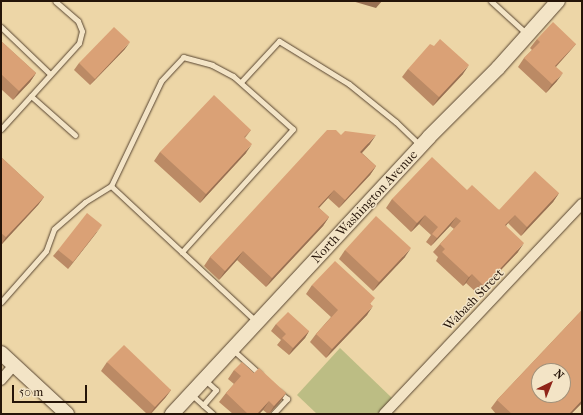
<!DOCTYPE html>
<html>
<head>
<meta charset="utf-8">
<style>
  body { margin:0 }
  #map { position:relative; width:583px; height:415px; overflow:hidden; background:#edd6a7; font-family:"IM FELL French Canon",serif }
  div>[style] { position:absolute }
  .green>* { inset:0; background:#bcbd84 }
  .roads { filter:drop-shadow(0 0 1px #574430) drop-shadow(0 0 1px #574430) }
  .lane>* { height:5px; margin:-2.5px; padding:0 2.5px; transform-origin:2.5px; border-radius:2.5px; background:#f3e4c6 }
  .street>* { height:10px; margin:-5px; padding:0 5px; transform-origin:5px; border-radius:5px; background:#f3e4c6 }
  .secondary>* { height:14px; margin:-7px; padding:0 7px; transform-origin:7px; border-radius:7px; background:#f3e4c6 }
  .wall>* { inset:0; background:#bb8a65 }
  .shaded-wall>* { inset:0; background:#997153 }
  .building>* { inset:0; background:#daa176 }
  span { translate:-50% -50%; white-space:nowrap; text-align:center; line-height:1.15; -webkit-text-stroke:3px #f3e4c6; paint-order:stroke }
  .street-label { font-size:13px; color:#251408 }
  .frame { position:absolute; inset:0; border:2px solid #251408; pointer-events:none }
  .north { position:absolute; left:531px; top:363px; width:40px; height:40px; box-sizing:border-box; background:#f3e4c6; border:1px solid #a1917a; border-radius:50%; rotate:43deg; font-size:11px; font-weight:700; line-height:16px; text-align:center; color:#251408 }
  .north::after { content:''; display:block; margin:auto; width:14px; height:18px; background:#8f2418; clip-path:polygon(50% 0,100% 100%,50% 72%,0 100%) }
  .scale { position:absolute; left:12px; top:385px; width:75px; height:18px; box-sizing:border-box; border:2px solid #251408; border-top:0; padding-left:5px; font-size:12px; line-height:14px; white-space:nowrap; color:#251408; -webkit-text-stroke:3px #f3e4c6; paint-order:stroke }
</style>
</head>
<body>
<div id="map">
  <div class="green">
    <i style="clip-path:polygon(340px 348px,392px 398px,377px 414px,317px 414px,297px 395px)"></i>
  </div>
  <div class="roads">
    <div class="lane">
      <i style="left:491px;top:1px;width:49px;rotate:42.5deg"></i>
      <i style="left:1px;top:27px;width:68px;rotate:43.8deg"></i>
      <i style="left:241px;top:82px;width:56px;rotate:-47.2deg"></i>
      <i style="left:279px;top:41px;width:82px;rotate:31.6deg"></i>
      <i style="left:349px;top:84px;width:60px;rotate:39deg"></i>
      <i style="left:396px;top:122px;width:35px;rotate:44deg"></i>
      <i style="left:31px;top:96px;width:59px;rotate:41.6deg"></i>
      <i style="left:1px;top:129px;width:116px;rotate:-47.8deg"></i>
      <i style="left:79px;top:43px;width:12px;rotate:-76deg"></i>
      <i style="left:82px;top:31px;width:11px;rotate:-112deg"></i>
      <i style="left:78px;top:21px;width:30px;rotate:-139deg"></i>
      <i style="left:111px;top:186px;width:116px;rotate:-64.5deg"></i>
      <i style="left:161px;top:81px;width:33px;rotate:-47deg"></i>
      <i style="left:183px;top:57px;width:30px;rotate:15deg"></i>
      <i style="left:212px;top:65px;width:24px;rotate:28deg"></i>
      <i style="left:233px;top:76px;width:80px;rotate:41.5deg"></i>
      <i style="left:293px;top:129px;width:166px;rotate:132.1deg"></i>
      <i style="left:1px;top:302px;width:68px;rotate:-48.6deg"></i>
      <i style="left:46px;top:251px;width:23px;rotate:-70deg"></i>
      <i style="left:54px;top:229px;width:41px;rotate:-41.1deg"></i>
      <i style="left:85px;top:202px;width:31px;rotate:-32deg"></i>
      <i style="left:111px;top:186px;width:200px;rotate:43deg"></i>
      <i style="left:233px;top:350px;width:36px;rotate:42deg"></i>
      <i style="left:192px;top:395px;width:28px;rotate:42deg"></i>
      <i style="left:203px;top:405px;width:20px;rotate:-49deg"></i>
      <i style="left:216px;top:390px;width:15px;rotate:-138deg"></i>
      <i style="left:273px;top:414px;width:21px;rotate:-47deg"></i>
      <i style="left:287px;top:399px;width:11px;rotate:-139deg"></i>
    </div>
    <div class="street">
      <i style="left:1px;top:380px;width:20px;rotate:-49deg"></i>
      <i style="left:384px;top:414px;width:289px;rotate:-46.7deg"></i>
    </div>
    <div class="secondary">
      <i style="left:1px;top:353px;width:90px;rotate:42.7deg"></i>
      <i style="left:172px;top:414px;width:378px;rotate:-47.1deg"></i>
      <i style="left:429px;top:137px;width:98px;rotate:-45deg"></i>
      <i style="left:498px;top:68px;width:90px;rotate:-48.2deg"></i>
    </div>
  </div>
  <div class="wall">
    <i style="clip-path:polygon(537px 39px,576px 44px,569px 52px,556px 67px,557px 81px,546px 93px,518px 67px,524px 58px,532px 50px,530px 48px)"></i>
    <i style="clip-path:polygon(1px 41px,36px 73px,30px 82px,13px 100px,1px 89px)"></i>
    <i style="clip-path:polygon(125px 49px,90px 85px,74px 70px,79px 63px)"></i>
    <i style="clip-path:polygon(408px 69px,463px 74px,433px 106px,402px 77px)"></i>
    <i style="clip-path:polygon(251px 130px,245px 138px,246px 153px,200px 203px,154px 161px,160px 152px)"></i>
    <i style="clip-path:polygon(341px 135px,370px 144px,362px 153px,376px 166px,370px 175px,339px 208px,328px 198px,319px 208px,329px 217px,323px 226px,266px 287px,237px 260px,219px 280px,204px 266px,210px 257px)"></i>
    <i style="clip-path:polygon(1px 157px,44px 197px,38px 205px,1px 245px)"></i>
    <i style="clip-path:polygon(467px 190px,499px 210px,559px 193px,553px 202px,521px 236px,508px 223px,506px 226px,518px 252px,478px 294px,466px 283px,463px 286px,436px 261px,438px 257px,433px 252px,440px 244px,454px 229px,450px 226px,431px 246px,426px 242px,431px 235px,419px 224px,411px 232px,386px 208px,392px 199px)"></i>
    <i style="clip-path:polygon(97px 232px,68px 269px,53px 256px,58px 250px)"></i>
    <i style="clip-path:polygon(345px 250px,405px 257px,373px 291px,339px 259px)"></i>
    <i style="clip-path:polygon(312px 285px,371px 304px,367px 315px,326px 358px,310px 342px,316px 334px,331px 317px,306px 294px)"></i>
    <i style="clip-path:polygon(582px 310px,582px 403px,571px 414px,496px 414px,491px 408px,497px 400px)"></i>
    <i style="clip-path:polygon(276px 324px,309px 331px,305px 338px,289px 355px,277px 345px,281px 340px,271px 331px)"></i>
    <i style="clip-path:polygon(107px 362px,171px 390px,165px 398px,151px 414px,147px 414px,101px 371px)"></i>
    <i style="clip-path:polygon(234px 370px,254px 373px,286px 393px,280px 402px,269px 414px,268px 414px,263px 410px,259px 414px,233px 414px,219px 402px,226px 393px,234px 384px,228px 379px)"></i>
  </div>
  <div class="shaded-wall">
    <i style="clip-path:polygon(352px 1px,382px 1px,376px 8px)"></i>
    <i style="clip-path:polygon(130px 42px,125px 49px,90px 85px,95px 79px)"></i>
    <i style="clip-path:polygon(576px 44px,569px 52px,549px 74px,555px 66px)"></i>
    <i style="clip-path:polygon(469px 65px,463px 74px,433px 106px,439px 97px)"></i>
    <i style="clip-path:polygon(36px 73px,30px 82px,13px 100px,19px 91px)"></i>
    <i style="clip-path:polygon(563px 73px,557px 81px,546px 93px,552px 84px)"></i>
    <i style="clip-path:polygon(376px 135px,370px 144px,354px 161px,360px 152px)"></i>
    <i style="clip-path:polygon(252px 144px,246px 153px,200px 203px,206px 194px)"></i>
    <i style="clip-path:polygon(376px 166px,370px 175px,339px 208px,345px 200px)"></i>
    <i style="clip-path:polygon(334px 190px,328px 198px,312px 215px,318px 207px)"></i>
    <i style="clip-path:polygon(559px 193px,553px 202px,521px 236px,527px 227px)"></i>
    <i style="clip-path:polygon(44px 197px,38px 205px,1px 245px,6px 237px)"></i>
    <i style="clip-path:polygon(425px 215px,419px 224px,411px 232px,417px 223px)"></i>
    <i style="clip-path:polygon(515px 215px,508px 223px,499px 233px,505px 225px)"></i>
    <i style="clip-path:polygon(329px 217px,323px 226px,266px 287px,272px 278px)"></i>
    <i style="clip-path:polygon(456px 217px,450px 226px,431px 246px,437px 238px)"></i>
    <i style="clip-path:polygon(102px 225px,97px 232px,68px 269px,73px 262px)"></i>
    <i style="clip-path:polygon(524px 243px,518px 252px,478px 294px,484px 286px)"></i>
    <i style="clip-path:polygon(411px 248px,405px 257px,373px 291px,379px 282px)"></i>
    <i style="clip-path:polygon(243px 251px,237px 260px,219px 280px,225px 271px)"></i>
    <i style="clip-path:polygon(472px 274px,466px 283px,463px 286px,469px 277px)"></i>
    <i style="clip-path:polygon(373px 306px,367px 315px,326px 358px,332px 349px)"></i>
    <i style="clip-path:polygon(309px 331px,305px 338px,289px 355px,293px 348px)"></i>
    <i style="clip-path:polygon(171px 390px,165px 398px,150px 414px,155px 407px)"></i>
    <i style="clip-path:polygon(286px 393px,280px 402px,269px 414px,274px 406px)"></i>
    <i style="clip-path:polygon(582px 400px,582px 403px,571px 414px,569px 414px)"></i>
    <i style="clip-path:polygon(269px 401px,263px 410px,259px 414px,257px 414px)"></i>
  </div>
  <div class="building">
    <i style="clip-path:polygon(553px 22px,576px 44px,555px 66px,563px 73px,552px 84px,524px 58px,540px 42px,537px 39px)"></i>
    <i style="clip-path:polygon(114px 27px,130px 42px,95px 79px,79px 63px)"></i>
    <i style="clip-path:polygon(440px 39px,469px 65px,439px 97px,408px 69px,430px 44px,434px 46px)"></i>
    <i style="clip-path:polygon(1px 41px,36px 73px,19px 91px,1px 74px)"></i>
    <i style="clip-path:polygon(214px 95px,251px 130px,244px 137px,252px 144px,206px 194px,160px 152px)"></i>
    <i style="clip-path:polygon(327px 130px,336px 130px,341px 135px,345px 131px,376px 135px,360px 152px,376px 166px,345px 200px,334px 190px,318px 207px,329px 217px,272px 278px,243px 251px,225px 271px,210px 257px)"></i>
    <i style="clip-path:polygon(1px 157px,44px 197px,6px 237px,1px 233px)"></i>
    <i style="clip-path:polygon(432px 157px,467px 190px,472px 185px,499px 210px,535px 171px,559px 193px,527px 227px,515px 215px,505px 225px,524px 243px,484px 286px,472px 274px,469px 277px,442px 252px,445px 249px,440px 244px,461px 221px,456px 217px,437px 238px,432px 234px,438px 227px,425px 215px,417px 223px,392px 199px)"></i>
    <i style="clip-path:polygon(87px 213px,102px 225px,73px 262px,58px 250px)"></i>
    <i style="clip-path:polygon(376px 216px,411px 248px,379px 282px,345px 250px)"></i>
    <i style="clip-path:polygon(335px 261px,375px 298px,370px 304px,373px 306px,332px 349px,316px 334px,338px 310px,312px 285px)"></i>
    <i style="clip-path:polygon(evenodd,582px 310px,582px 400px,569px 414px,512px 414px,497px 400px,582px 310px,539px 371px,563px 371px,563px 395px,539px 395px,539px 371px)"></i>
    <i style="clip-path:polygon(288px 312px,309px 331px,293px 348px,282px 338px,286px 334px,276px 324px)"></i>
    <i style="clip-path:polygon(124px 345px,171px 390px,155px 407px,107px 362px)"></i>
    <i style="clip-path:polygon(242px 362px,254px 373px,259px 368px,286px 393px,274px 406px,269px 401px,257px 414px,248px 414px,226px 393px,241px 376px,234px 370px)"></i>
  </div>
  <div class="street-label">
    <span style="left:365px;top:207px;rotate:-47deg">North Washington Avenue</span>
    <span style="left:474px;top:300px;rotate:-46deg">Wabash Street</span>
  </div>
  <div class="frame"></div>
  <div class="north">N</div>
  <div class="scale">50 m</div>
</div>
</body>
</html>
